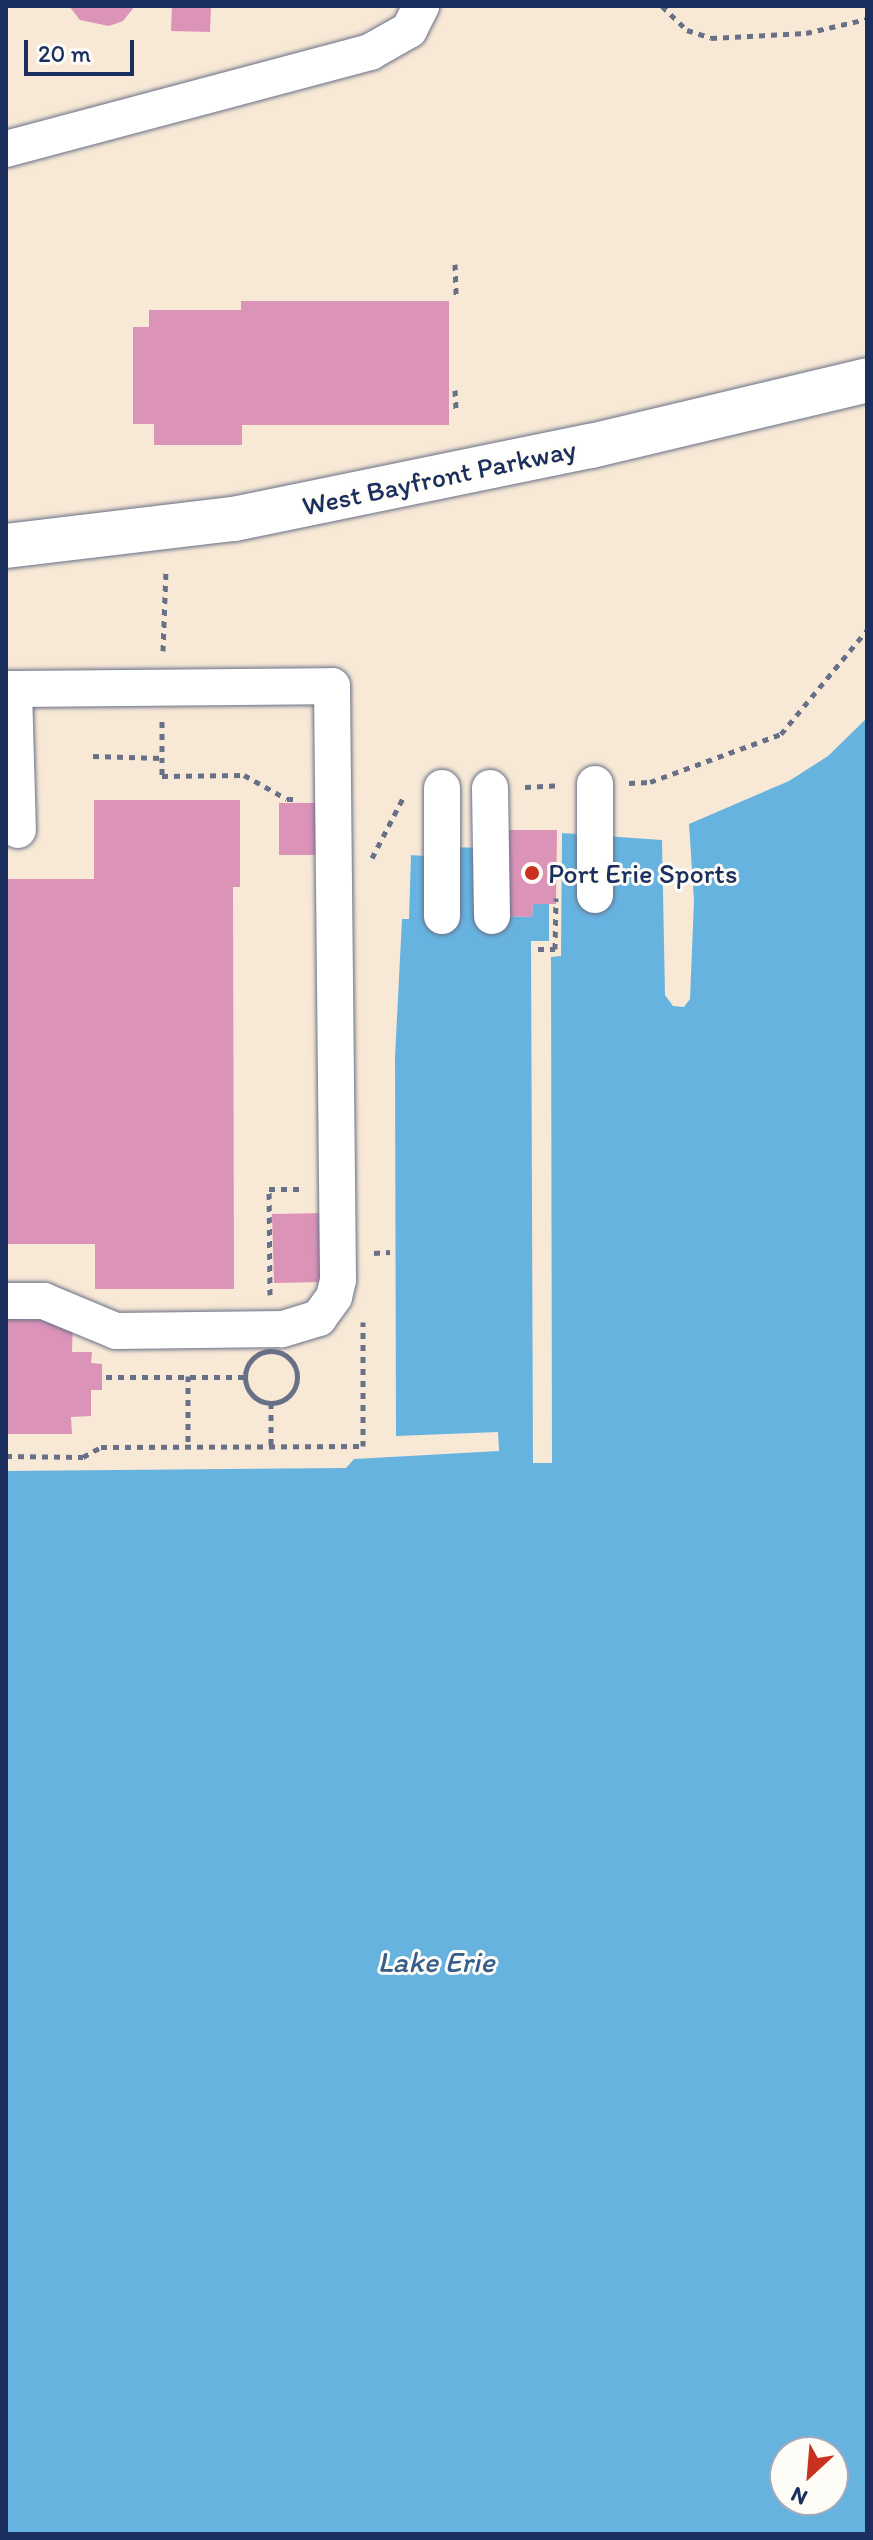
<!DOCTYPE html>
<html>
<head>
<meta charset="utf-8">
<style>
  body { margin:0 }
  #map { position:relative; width:873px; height:2540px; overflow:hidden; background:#f8e9d6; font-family:Itim,sans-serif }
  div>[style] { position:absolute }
  .water>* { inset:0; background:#67b3e0 }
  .building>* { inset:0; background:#dc93b8 }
  .path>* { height:5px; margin-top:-2.5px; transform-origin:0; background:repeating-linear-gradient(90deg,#687088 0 6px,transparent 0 12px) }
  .path>.ring { margin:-2.5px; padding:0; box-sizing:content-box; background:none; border:5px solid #687088; border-radius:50% }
  .roads { filter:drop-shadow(0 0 2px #687088) drop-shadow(0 0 2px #687088) }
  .minor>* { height:36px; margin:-18px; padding:0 18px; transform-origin:18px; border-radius:18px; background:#fff }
  .highway>* { height:44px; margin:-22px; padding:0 22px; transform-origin:22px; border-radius:22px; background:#fff }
  .dots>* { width:22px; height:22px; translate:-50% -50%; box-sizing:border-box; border:4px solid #fdfcf7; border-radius:50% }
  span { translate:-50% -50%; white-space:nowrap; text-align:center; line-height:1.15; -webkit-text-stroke:6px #fdfcf7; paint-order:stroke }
  .street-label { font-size:28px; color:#1b2f5e }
  .poi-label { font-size:28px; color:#1b2f5e }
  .left { translate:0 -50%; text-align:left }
  .water-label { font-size:30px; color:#365d8c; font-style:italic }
  .frame { position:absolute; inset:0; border:8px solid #1b2f5e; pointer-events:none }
  .north { position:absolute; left:769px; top:2436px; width:80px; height:80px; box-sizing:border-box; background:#fdfcf7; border:2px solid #a3aaba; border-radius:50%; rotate:206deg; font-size:22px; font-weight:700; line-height:32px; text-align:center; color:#1b2f5e }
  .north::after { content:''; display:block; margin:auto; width:28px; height:36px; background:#c8321e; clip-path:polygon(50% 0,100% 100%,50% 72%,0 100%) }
  .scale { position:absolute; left:24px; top:40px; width:110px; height:36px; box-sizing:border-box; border:4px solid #1b2f5e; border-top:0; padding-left:10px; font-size:24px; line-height:28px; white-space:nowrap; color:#1b2f5e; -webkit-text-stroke:6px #fdfcf7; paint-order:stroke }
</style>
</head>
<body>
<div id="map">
  <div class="water">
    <i style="clip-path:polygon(evenodd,867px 718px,867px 2534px,6px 2534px,6px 1471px,346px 1468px,354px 1459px,499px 1451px,498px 1432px,396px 1436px,395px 1057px,402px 919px,409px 919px,411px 855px,436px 857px,446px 847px,486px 848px,507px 916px,532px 917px,533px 904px,549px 904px,549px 941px,531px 941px,533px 1463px,552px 1463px,551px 957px,561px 956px,562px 833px,662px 840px,665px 995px,673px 1006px,684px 1007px,690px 999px,694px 901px,689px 824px,789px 781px,828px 756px,867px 718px,785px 2452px,833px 2452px,833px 2500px,785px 2500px,785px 2452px)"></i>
  </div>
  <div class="building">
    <i style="clip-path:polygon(69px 6px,135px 6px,123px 21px,109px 26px,80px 20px)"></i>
    <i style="clip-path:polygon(172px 6px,211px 6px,210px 32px,171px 31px)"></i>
    <i style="clip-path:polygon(241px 301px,449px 301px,449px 425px,242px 425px,242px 445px,154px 445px,154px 424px,133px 424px,133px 327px,149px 327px,149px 310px,241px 310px)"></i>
    <i style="clip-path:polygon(94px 800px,240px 800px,240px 887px,233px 887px,234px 1289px,95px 1289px,95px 1244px,6px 1244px,6px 879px,94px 879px)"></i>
    <i style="clip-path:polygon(279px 803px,319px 803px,318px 855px,279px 855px)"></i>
    <i style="clip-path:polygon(507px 830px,557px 830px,556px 904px,533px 904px,532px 917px,507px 916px)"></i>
    <i style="clip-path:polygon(322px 1213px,323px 1282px,274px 1283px,272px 1214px)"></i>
    <i style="clip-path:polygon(6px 1314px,9px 1319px,73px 1320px,72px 1352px,92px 1352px,91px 1363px,102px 1364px,102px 1390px,91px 1390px,91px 1416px,71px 1417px,72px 1434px,6px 1434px)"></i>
  </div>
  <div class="path">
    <i style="left:662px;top:6px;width:35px;rotate:44deg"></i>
    <i style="left:687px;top:30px;width:25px;rotate:18deg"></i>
    <i style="left:711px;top:38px;width:95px;rotate:-3deg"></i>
    <i style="left:806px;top:33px;width:63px;rotate:-12.9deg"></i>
    <i style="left:455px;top:264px;width:32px;rotate:88deg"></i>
    <i style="left:455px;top:390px;width:21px;rotate:87deg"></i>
    <i style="left:163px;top:651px;width:83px;rotate:-87.9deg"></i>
    <i style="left:162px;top:721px;width:55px;rotate:90deg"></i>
    <i style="left:162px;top:776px;width:82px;rotate:-0.7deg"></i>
    <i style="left:244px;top:775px;width:49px;rotate:29.2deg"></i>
    <i style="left:287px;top:799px;width:12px"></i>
    <i style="left:93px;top:756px;width:69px;rotate:1.7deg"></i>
    <i style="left:629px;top:783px;width:21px;rotate:-3deg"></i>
    <i style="left:650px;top:782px;width:140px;rotate:-20.1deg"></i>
    <i style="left:781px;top:734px;width:135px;rotate:-50.4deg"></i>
    <i style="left:525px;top:787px;width:34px;rotate:-3deg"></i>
    <i style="left:372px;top:858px;width:70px;rotate:-62.7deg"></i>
    <i style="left:538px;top:949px;width:17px"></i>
    <i style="left:555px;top:949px;width:51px;rotate:-88.9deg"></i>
    <i style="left:374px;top:1253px;width:16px;rotate:-4deg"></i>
    <i style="left:270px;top:1295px;width:106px;rotate:-90.5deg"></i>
    <i style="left:269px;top:1189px;width:33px"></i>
    <i class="ring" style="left:245px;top:1351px;width:47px;height:47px"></i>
    <i style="left:188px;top:1376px;width:71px;rotate:90deg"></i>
    <i style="left:106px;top:1377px;width:139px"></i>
    <i style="left:271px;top:1403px;width:45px;rotate:90deg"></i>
    <i style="left:6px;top:1456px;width:77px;rotate:0.7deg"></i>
    <i style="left:83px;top:1457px;width:21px;rotate:-29deg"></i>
    <i style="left:101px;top:1447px;width:262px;rotate:-0.2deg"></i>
    <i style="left:363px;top:1446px;width:124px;rotate:-90deg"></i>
  </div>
  <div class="roads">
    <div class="minor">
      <i style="left:6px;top:149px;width:377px;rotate:-14.9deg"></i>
      <i style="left:370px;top:52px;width:45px;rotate:-29.4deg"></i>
      <i style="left:409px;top:30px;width:27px;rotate:-63deg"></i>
      <i style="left:6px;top:689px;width:326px;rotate:-0.5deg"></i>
      <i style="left:332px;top:686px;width:594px;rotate:89.42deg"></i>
      <i style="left:338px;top:1280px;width:17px;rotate:103deg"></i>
      <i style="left:334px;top:1297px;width:26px;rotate:126deg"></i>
      <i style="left:319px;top:1318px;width:39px;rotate:163deg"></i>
      <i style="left:282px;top:1329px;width:166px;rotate:179.3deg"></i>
      <i style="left:116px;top:1331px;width:78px;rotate:-157.4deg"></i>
      <i style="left:44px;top:1301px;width:38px;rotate:180deg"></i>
      <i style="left:14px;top:690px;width:140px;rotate:88.4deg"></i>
      <i style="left:442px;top:788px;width:128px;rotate:90deg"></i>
      <i style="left:490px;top:788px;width:128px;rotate:89.1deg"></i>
      <i style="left:595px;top:895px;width:111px;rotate:-90deg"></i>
    </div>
    <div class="highway">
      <i style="left:6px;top:546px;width:230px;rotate:-6.8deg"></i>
      <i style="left:234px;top:519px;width:364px;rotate:-11.6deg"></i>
      <i style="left:591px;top:446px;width:284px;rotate:-13.4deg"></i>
    </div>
  </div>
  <div class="dots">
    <i style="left:532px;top:873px;background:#c8321e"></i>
  </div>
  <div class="street-label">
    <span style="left:439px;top:477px;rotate:-12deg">West Bayfront Parkway</span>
  </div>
  <div class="poi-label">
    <span class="left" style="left:548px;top:873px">Port Erie Sports</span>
  </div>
  <div class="water-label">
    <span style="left:436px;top:1962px">Lake Erie</span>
  </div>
  <div class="frame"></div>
  <div class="north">N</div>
  <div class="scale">20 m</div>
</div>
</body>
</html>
